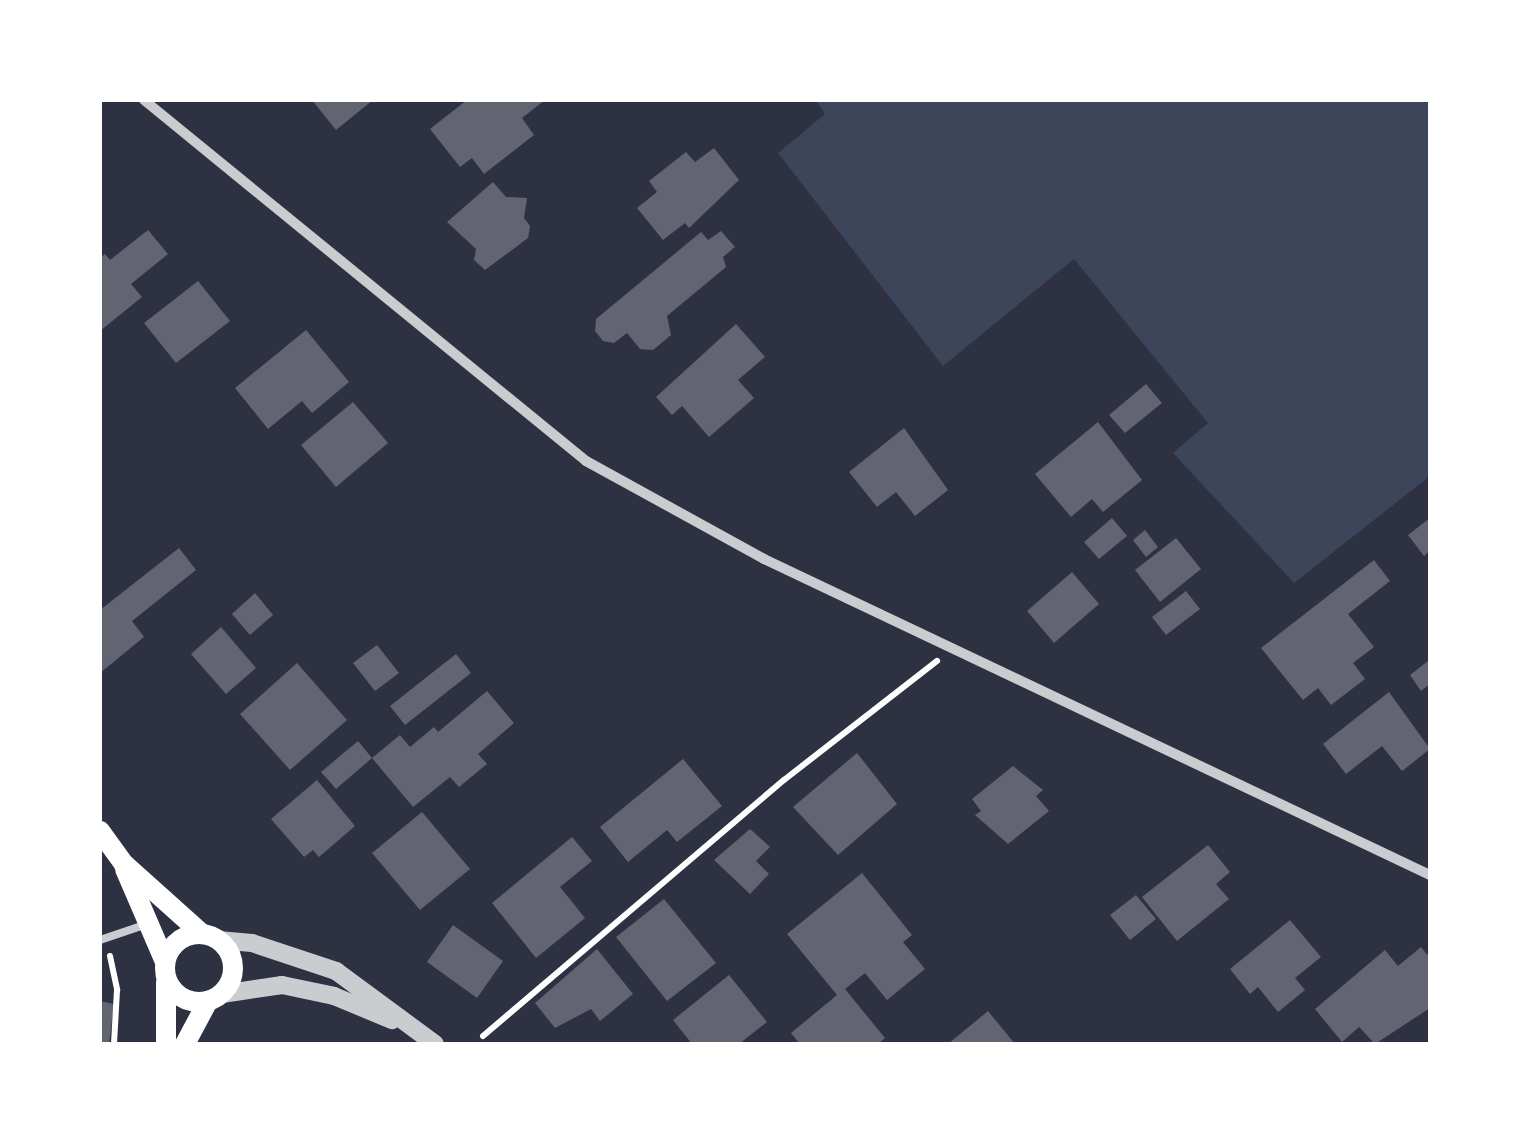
<!DOCTYPE html>
<html>
<head>
<meta charset="utf-8">
<style>
  body { margin:0 }
  #map { position:relative; width:1530px; height:1144px; overflow:hidden; background:#2d3142; font-family:"Noto Sans",sans-serif }
  div>[style] { position:absolute }
  .green>* { inset:0; background:#3c4559 }
  .building>* { inset:0; background:#626471 }
  .path>* { height:6px; margin:-3px; padding:0 3px; transform-origin:3px; border-radius:3px; background:#fff }
  .service>* { height:8px; margin:-4px; padding:0 4px; transform-origin:4px; border-radius:4px; background:#caccd0 }
  .minor>* { height:10px; margin:-5px; padding:0 5px; transform-origin:5px; border-radius:5px; background:#caccd0 }
  .tertiary>* { height:18px; margin:-9px; padding:0 9px; transform-origin:9px; border-radius:9px; background:#caccd0 }
  .secondary>* { height:20px; margin:-10px; padding:0 10px; transform-origin:10px; border-radius:10px; background:#fff }
  .secondary>.ring { margin:-10px; padding:0; box-sizing:content-box; background:none; border:20px solid #fff; border-radius:50% }
  span { translate:-50% -50%; white-space:nowrap; text-align:center; line-height:1.15; -webkit-text-stroke:8px #fff; paint-order:stroke }
  .frame { position:absolute; inset:0; border:102px solid #fff; pointer-events:none }
</style>
</head>
<body>
<div id="map">
  <div class="green">
    <i style="clip-path:polygon(816px 100px,1430px 100px,1430px 476px,1294px 583px,1173px 453px,1208px 423px,1074px 259px,943px 366px,778px 153px,825px 114px)"></i>
  </div>
  <div class="building">
    <i style="clip-path:polygon(312px 100px,373px 100px,336px 130px)"></i>
    <i style="clip-path:polygon(467px 100px,545px 100px,522px 118px,534px 135px,484px 174px,472px 158px,460px 167px,430px 129px)"></i>
    <i style="clip-path:polygon(714px 148px,739px 180px,689px 228px,685px 223px,663px 240px,637px 208px,657px 192px,649px 181px,686px 152px,695px 162px)"></i>
    <i style="clip-path:polygon(493px 182px,506px 197px,527px 198px,524px 218px,530px 226px,528px 238px,485px 270px,474px 260px,476px 249px,447px 222px)"></i>
    <i style="clip-path:polygon(148px 230px,168px 254px,131px 284px,142px 297px,100px 331px,100px 258px,105px 254px,110px 260px)"></i>
    <i style="clip-path:polygon(721px 231px,735px 247px,723px 257px,726px 267px,667px 316px,671px 335px,653px 350px,640px 349px,627px 333px,614px 343px,603px 341px,595px 331px,596px 319px,701px 232px,708px 240px)"></i>
    <i style="clip-path:polygon(198px 281px,230px 321px,176px 363px,144px 323px)"></i>
    <i style="clip-path:polygon(736px 324px,765px 357px,738px 380px,754px 398px,709px 437px,682px 406px,672px 415px,656px 397px)"></i>
    <i style="clip-path:polygon(306px 330px,349px 382px,312px 413px,302px 401px,268px 429px,235px 388px)"></i>
    <i style="clip-path:polygon(1146px 384px,1162px 403px,1125px 433px,1109px 415px)"></i>
    <i style="clip-path:polygon(353px 402px,388px 443px,336px 487px,301px 445px)"></i>
    <i style="clip-path:polygon(1098px 422px,1142px 480px,1103px 512px,1092px 499px,1071px 517px,1035px 474px)"></i>
    <i style="clip-path:polygon(904px 428px,948px 490px,915px 516px,896px 492px,877px 507px,849px 472px)"></i>
    <i style="clip-path:polygon(1112px 518px,1127px 536px,1099px 559px,1084px 542px)"></i>
    <i style="clip-path:polygon(1430px 518px,1430px 551px,1424px 556px,1408px 535px)"></i>
    <i style="clip-path:polygon(1145px 530px,1158px 547px,1146px 557px,1133px 540px)"></i>
    <i style="clip-path:polygon(1176px 538px,1201px 569px,1160px 602px,1135px 570px)"></i>
    <i style="clip-path:polygon(179px 548px,196px 570px,132px 621px,144px 637px,100px 673px,100px 610px)"></i>
    <i style="clip-path:polygon(1374px 560px,1390px 581px,1348px 614px,1374px 647px,1353px 663px,1365px 679px,1331px 705px,1318px 688px,1303px 700px,1261px 648px)"></i>
    <i style="clip-path:polygon(1072px 572px,1099px 604px,1054px 643px,1027px 611px)"></i>
    <i style="clip-path:polygon(1186px 591px,1200px 609px,1166px 635px,1152px 617px)"></i>
    <i style="clip-path:polygon(255px 593px,273px 615px,250px 635px,232px 614px)"></i>
    <i style="clip-path:polygon(221px 627px,256px 668px,226px 694px,191px 654px)"></i>
    <i style="clip-path:polygon(377px 645px,399px 673px,375px 691px,353px 663px)"></i>
    <i style="clip-path:polygon(456px 654px,471px 673px,405px 725px,390px 706px)"></i>
    <i style="clip-path:polygon(1428px 661px,1430px 684px,1421px 691px,1410px 675px)"></i>
    <i style="clip-path:polygon(297px 663px,347px 720px,290px 770px,240px 714px)"></i>
    <i style="clip-path:polygon(487px 691px,514px 723px,478px 754px,487px 764px,459px 787px,450px 777px,413px 807px,372px 758px,400px 735px,410px 747px,434px 727px,438px 732px)"></i>
    <i style="clip-path:polygon(1389px 692px,1430px 749px,1402px 771px,1382px 746px,1346px 774px,1323px 744px)"></i>
    <i style="clip-path:polygon(358px 741px,372px 758px,336px 789px,321px 772px)"></i>
    <i style="clip-path:polygon(857px 753px,897px 804px,838px 855px,793px 807px)"></i>
    <i style="clip-path:polygon(683px 759px,722px 806px,677px 842px,667px 830px,628px 862px,600px 827px)"></i>
    <i style="clip-path:polygon(1013px 766px,1043px 790px,1036px 796px,1049px 811px,1008px 844px,975px 815px,981px 811px,972px 799px)"></i>
    <i style="clip-path:polygon(317px 780px,355px 826px,319px 857px,313px 850px,304px 857px,271px 819px)"></i>
    <i style="clip-path:polygon(422px 812px,470px 869px,420px 910px,372px 853px)"></i>
    <i style="clip-path:polygon(750px 829px,770px 847px,756px 861px,769px 874px,750px 894px,714px 860px)"></i>
    <i style="clip-path:polygon(572px 837px,592px 861px,560px 887px,585px 918px,536px 958px,492px 903px)"></i>
    <i style="clip-path:polygon(1208px 845px,1230px 872px,1216px 884px,1229px 899px,1177px 941px,1142px 897px)"></i>
    <i style="clip-path:polygon(862px 873px,912px 935px,903px 942px,925px 969px,887px 1000px,865px 973px,845px 989px,885px 1038px,878px 1044px,800px 1044px,791px 1033px,837px 995px,787px 934px)"></i>
    <i style="clip-path:polygon(1136px 895px,1156px 919px,1130px 940px,1110px 915px)"></i>
    <i style="clip-path:polygon(664px 899px,716px 963px,667px 1001px,616px 937px)"></i>
    <i style="clip-path:polygon(1290px 920px,1321px 957px,1295px 978px,1305px 990px,1278px 1012px,1258px 987px,1250px 994px,1230px 969px)"></i>
    <i style="clip-path:polygon(453px 925px,503px 961px,477px 998px,427px 962px)"></i>
    <i style="clip-path:polygon(1421px 947px,1430px 958px,1430px 1008px,1375px 1044px,1359px 1027px,1342px 1042px,1315px 1009px,1385px 950px,1398px 966px)"></i>
    <i style="clip-path:polygon(597px 949px,633px 994px,600px 1021px,591px 1009px,555px 1028px,535px 1003px)"></i>
    <i style="clip-path:polygon(729px 975px,767px 1022px,739px 1044px,692px 1044px,673px 1020px)"></i>
    <i style="clip-path:polygon(100px 1001px,114px 1004px,109px 1044px,100px 1044px)"></i>
    <i style="clip-path:polygon(988px 1011px,1015px 1044px,948px 1044px)"></i>
  </div>
  <div class="path">
    <i style="left:110px;top:956px;width:35px;rotate:78deg"></i>
    <i style="left:117px;top:990px;width:54px;rotate:93.2deg"></i>
    <i style="left:483px;top:1036px;width:395px;rotate:-40.4deg"></i>
    <i style="left:784px;top:780px;width:194px;rotate:-37.9deg"></i>
  </div>
  <div class="service">
    <i style="left:100px;top:940px;width:46px;rotate:-18.8deg"></i>
  </div>
  <div class="minor">
    <i style="left:144px;top:100px;width:571px;rotate:39.24deg"></i>
    <i style="left:586px;top:461px;width:203px;rotate:28.8deg"></i>
    <i style="left:764px;top:559px;width:737px;rotate:25.38deg"></i>
  </div>
  <div class="tertiary">
    <i style="left:218px;top:940px;width:34px;rotate:5deg"></i>
    <i style="left:252px;top:943px;width:89px;rotate:18.4deg"></i>
    <i style="left:336px;top:971px;width:123px;rotate:36.4deg"></i>
    <i style="left:222px;top:994px;width:61px;rotate:-8.5deg"></i>
    <i style="left:282px;top:985px;width:53px;rotate:11.9deg"></i>
    <i style="left:334px;top:996px;width:63px;rotate:22.5deg"></i>
  </div>
  <div class="secondary">
    <i style="left:100px;top:831px;width:39px;rotate:54deg"></i>
    <i style="left:123px;top:863px;width:106px;rotate:41.9deg"></i>
    <i style="left:125px;top:869px;width:101px;rotate:66.7deg"></i>
    <i class="ring" style="left:165px;top:934px;width:48px;height:48px"></i>
    <i style="left:166px;top:1044px;width:62px;rotate:-90deg"></i>
    <i style="left:185px;top:1044px;width:49px;rotate:-61.9deg"></i>
  </div>
  <div class="frame"></div>
</div>
</body>
</html>
